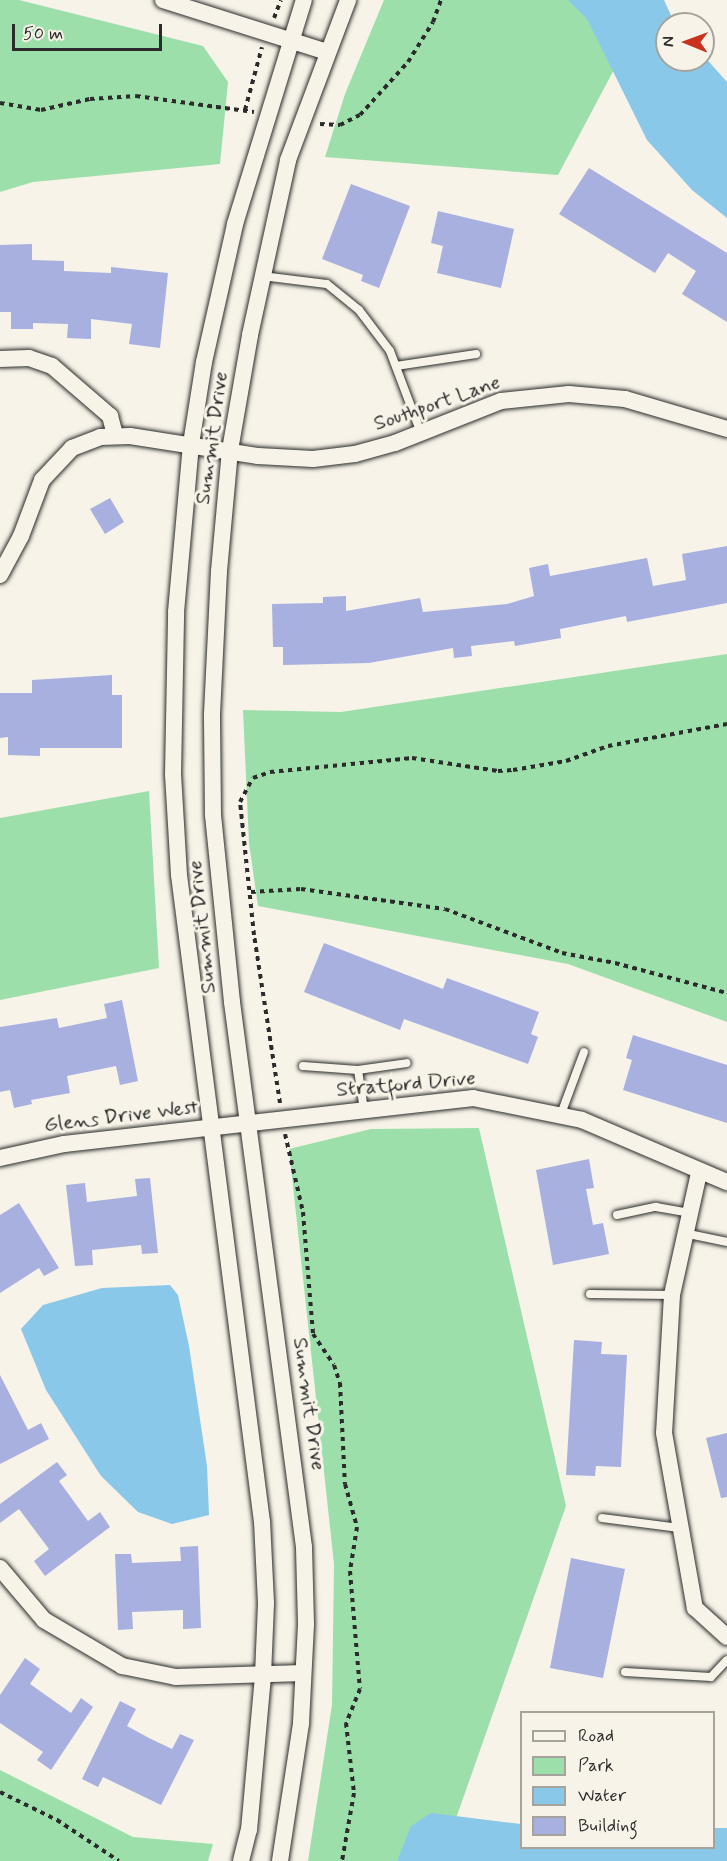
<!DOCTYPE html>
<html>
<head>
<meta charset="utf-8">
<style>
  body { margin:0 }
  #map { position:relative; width:727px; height:1861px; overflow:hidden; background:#f7f3e8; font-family:Mynerve,sans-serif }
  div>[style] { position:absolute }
  .green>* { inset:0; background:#9cdfaa }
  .water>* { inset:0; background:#8ac8ea }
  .building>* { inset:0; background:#a8b0e0 }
  .path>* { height:4px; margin-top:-2px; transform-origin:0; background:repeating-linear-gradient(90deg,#2b2b2b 0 4.5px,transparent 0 9px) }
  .roads { filter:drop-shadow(0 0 2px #2b2b2b) drop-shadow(0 0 2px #2b2b2b) }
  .service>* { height:8px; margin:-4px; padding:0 4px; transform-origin:4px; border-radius:4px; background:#f7f3e8 }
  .minor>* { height:16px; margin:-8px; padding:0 8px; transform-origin:8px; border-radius:8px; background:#f7f3e8 }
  span { translate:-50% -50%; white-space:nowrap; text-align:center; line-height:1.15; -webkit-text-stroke:6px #f7f3e8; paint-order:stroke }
  .street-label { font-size:21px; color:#2b2b2b }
  .legend { position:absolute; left:520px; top:1711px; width:195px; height:138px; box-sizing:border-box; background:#f7f3e8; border:2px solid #a5a39c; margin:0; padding:8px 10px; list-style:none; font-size:18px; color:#2b2b2b }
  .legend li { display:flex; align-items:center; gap:12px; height:30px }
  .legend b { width:30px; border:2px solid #a5a39c }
  .north { position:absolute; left:655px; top:12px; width:60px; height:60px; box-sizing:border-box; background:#f7f3e8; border:2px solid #a5a39c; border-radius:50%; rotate:271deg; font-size:16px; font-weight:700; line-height:24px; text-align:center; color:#2b2b2b }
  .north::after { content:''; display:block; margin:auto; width:21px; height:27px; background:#c8321e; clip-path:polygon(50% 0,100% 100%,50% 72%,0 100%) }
  .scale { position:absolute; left:12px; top:24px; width:150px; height:27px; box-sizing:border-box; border:3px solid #2b2b2b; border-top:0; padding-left:8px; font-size:18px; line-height:21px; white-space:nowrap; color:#2b2b2b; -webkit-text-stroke:4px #f7f3e8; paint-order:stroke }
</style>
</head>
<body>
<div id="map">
  <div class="green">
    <i style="clip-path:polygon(0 0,19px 0,203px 46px,228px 82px,220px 164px,33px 182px,0 192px)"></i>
    <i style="clip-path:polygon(384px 0,651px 0,558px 175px,325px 157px,345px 94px)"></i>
    <i style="clip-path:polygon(727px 654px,727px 1022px,568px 964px,258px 906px,249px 843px,243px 710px,341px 712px)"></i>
    <i style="clip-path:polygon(149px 791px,159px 968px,0 1000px,0 818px)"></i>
    <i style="clip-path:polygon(479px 1128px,566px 1506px,441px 1861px,308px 1861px,332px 1705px,334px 1564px,289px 1149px,371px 1129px)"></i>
    <i style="clip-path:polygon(0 1770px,133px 1837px,213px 1844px,208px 1861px,0 1861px)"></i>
  </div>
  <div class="water">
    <i style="clip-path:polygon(568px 0,664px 0,675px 24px,667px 24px,667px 60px,703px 60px,703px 55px,727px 82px,727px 218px,692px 190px,647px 140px,587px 19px)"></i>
    <i style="clip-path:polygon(170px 1285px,178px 1295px,189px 1346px,207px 1466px,209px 1515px,172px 1524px,138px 1512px,101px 1476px,46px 1390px,21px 1329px,43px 1305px,102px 1288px)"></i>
    <i style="clip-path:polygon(431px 1813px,521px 1824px,522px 1848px,714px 1848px,714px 1828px,727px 1828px,727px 1861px,397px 1861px,411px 1826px)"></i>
  </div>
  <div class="building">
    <i style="clip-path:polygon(589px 168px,727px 253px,727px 322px,682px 294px,696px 271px,668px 253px,655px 273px,559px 214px)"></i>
    <i style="clip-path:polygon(351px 184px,410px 206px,379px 288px,361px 281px,363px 275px,322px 259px)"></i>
    <i style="clip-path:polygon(438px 211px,514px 229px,501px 288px,437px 273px,443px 246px,431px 243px)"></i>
    <i style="clip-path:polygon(32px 244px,32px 260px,64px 261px,64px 271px,111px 273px,111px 267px,168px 273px,160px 348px,129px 344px,132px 324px,91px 319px,91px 339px,67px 338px,68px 324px,33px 323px,33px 329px,11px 329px,11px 312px,0 312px,0 245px)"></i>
    <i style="clip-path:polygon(110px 498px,124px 522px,105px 534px,90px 509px)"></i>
    <i style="clip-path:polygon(727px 546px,727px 603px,627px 622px,626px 616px,560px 629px,561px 638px,515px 646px,514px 641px,471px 646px,472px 656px,454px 658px,453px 648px,369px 663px,283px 665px,283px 647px,273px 647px,272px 604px,323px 603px,323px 597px,346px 596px,346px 611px,420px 598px,423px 612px,507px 604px,534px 596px,529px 568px,548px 564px,550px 576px,647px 558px,653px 586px,686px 580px,682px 554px)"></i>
    <i style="clip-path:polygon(112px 675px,112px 695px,122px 695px,122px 748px,40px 748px,40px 756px,8px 755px,8px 737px,0 738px,0 693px,32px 693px,32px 680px)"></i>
    <i style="clip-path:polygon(324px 943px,443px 989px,447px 978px,539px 1012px,531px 1034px,538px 1037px,528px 1064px,404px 1019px,400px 1030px,304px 992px)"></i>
    <i style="clip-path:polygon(122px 1000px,138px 1081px,120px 1085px,116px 1066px,67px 1076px,70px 1093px,31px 1100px,32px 1104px,14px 1108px,10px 1090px,0 1092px,0 1027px,57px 1018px,59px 1028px,107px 1018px,104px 1004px)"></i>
    <i style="clip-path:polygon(633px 1035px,727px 1065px,727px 1123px,623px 1090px,632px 1060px,626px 1058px)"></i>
    <i style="clip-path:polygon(589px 1159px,594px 1188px,586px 1189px,593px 1225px,603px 1223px,609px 1254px,553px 1265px,536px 1170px)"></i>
    <i style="clip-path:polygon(150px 1178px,158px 1253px,142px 1254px,141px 1245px,92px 1250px,93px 1265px,75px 1266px,66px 1185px,85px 1183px,87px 1202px,137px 1196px,135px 1179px)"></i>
    <i style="clip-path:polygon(19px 1203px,59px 1268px,44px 1276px,39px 1268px,0 1293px,0 1215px)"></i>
    <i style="clip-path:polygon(574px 1340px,602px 1342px,601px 1354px,627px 1355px,621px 1467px,596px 1466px,595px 1476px,566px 1475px)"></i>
    <i style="clip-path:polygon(0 1375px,28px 1430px,41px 1423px,49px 1439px,0 1464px)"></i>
    <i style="clip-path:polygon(727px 1433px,727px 1497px,721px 1498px,706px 1438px)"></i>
    <i style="clip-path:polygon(57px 1462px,67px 1475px,59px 1481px,88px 1521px,100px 1512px,110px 1527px,45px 1576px,34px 1561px,49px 1549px,19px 1509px,0 1523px,0 1504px)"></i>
    <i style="clip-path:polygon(198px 1546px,201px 1628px,183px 1629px,183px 1610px,132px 1612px,133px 1629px,118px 1630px,115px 1554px,131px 1554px,132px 1563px,181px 1561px,180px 1547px)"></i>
    <i style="clip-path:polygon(571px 1558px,625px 1569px,603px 1678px,550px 1668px)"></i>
    <i style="clip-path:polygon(25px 1658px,40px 1669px,30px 1684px,71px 1713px,81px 1698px,93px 1707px,51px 1770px,37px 1760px,43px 1752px,0 1723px,0 1695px)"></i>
    <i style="clip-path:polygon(120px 1701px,136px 1709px,127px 1726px,149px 1738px,172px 1749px,180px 1734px,194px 1740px,161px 1805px,103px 1777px,98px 1787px,82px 1779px)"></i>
  </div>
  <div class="path">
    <i style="left:274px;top:18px;width:19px;rotate:-69deg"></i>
    <i style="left:0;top:103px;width:42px;rotate:9.7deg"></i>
    <i style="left:41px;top:110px;width:50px;rotate:-12.7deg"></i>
    <i style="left:90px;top:99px;width:46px;rotate:-3.7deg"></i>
    <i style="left:136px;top:96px;width:119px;rotate:7.7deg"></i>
    <i style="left:245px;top:110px;width:65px;rotate:-74.9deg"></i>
    <i style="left:320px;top:124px;width:20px;rotate:3deg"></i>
    <i style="left:340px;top:125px;width:22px;rotate:-27deg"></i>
    <i style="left:360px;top:115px;width:72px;rotate:-47.8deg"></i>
    <i style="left:408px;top:62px;width:47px;rotate:-58deg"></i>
    <i style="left:433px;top:22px;width:23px;rotate:-70deg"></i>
    <i style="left:251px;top:892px;width:50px;rotate:-3.4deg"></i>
    <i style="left:301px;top:889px;width:145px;rotate:7.9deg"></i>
    <i style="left:445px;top:909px;width:125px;rotate:20.6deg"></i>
    <i style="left:562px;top:953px;width:54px;rotate:10.7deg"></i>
    <i style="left:615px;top:963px;width:116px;rotate:15deg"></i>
    <i style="left:280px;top:1103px;width:170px;rotate:-98.8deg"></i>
    <i style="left:254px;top:935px;width:134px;rotate:-96deg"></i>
    <i style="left:240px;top:802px;width:27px;rotate:-62deg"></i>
    <i style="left:253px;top:778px;width:18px;rotate:-19deg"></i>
    <i style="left:270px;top:772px;width:143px;rotate:-5.6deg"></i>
    <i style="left:412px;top:758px;width:87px;rotate:8.6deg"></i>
    <i style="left:498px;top:771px;width:15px;rotate:-4deg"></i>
    <i style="left:513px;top:770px;width:54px;rotate:-9.6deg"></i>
    <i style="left:566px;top:761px;width:45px;rotate:-19.7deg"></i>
    <i style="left:608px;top:746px;width:121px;rotate:-10.5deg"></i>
    <i style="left:285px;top:1134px;width:80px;rotate:77deg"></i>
    <i style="left:303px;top:1212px;width:122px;rotate:85.3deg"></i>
    <i style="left:313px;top:1334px;width:37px;rotate:56deg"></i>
    <i style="left:334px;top:1365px;width:19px;rotate:72deg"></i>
    <i style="left:340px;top:1383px;width:101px;rotate:87.2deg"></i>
    <i style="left:345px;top:1484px;width:45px;rotate:74.4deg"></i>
    <i style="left:357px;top:1527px;width:45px;rotate:99deg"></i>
    <i style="left:350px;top:1571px;width:118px;rotate:85.2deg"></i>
    <i style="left:360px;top:1689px;width:37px;rotate:112deg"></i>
    <i style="left:346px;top:1723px;width:70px;rotate:83.5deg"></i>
    <i style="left:354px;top:1793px;width:69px;rotate:100deg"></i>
    <i style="left:0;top:1792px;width:64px;rotate:26.2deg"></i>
    <i style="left:57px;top:1820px;width:74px;rotate:33.5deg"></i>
  </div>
  <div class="roads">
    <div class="service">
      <i style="left:262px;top:276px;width:65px;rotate:7deg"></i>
      <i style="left:327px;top:284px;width:41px;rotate:39.1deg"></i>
      <i style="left:359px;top:310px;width:51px;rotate:52.9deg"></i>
      <i style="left:390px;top:351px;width:88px;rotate:69.3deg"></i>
      <i style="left:396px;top:366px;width:81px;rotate:-8.5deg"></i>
      <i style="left:303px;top:1066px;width:55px;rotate:4.2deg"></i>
      <i style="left:358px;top:1070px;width:40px;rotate:81.5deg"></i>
      <i style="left:358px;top:1070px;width:49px;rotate:-8.1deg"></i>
      <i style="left:561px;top:1114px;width:66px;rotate:-69.6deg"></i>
      <i style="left:617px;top:1215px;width:40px;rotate:-12deg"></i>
      <i style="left:656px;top:1207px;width:34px;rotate:10deg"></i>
      <i style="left:684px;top:1233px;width:44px;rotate:11.8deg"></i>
      <i style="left:590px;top:1294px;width:82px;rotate:0.7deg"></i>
      <i style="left:602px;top:1518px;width:78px;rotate:7.4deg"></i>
      <i style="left:625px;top:1672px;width:86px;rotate:3.3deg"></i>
      <i style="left:711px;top:1677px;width:23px;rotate:-47deg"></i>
    </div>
    <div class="minor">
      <i style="left:163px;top:0;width:172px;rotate:17.6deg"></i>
      <i style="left:0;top:359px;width:29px;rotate:-2deg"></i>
      <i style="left:29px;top:358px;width:24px;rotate:19deg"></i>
      <i style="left:52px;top:366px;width:77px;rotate:40.8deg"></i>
      <i style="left:110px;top:416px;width:20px;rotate:75deg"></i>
      <i style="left:0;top:575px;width:44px;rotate:-61.7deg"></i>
      <i style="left:21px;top:536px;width:60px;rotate:-69.4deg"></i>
      <i style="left:42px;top:480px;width:44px;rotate:-46.8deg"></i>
      <i style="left:72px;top:448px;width:30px;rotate:-21deg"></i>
      <i style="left:100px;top:437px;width:30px;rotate:-2deg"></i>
      <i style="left:130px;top:436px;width:130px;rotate:8.9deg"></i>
      <i style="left:258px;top:456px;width:55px;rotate:3.1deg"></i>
      <i style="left:313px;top:459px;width:42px;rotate:-6.8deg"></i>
      <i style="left:355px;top:454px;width:41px;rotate:-15.4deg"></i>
      <i style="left:395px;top:443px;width:114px;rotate:-21.6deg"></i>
      <i style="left:501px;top:401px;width:68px;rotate:-5.9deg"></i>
      <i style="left:569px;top:394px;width:56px;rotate:5.1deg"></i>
      <i style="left:625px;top:399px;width:106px;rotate:16.4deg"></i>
      <i style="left:0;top:1158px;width:66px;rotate:-12.3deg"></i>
      <i style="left:64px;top:1144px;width:412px;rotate:-6.4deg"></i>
      <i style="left:473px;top:1098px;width:111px;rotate:11.4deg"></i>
      <i style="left:582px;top:1120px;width:158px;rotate:23.2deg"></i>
      <i style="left:699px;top:1173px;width:125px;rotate:102.5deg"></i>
      <i style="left:672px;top:1295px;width:138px;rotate:93.3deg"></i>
      <i style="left:664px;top:1433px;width:178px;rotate:80deg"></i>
      <i style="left:695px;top:1608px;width:43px;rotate:42.2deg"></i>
      <i style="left:0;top:1568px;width:68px;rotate:49.8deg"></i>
      <i style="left:44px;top:1620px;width:91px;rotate:30.5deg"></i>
      <i style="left:122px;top:1666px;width:55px;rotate:11.5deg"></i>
      <i style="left:176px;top:1677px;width:127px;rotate:-1.8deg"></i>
      <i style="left:241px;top:1861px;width:32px;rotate:-76deg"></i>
      <i style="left:249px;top:1830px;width:156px;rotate:-84.8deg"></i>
      <i style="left:263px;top:1675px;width:72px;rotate:-87.6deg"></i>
      <i style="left:266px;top:1603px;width:81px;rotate:-92.8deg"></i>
      <i style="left:262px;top:1522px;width:652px;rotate:-97.31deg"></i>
      <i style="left:179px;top:875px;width:100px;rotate:-93.4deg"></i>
      <i style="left:173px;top:775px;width:163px;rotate:-88.9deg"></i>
      <i style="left:176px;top:612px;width:169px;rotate:-84.9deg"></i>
      <i style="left:191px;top:444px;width:83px;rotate:-81deg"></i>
      <i style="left:204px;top:362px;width:141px;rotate:-77.3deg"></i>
      <i style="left:235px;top:224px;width:234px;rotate:-72.9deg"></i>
      <i style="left:280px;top:1861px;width:140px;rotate:-81.3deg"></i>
      <i style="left:301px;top:1723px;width:99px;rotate:-87.1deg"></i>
      <i style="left:306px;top:1624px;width:77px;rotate:-91.5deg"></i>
      <i style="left:304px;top:1547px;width:550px;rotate:-97.53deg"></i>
      <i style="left:232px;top:1002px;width:188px;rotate:-95.8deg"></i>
      <i style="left:213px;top:815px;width:101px;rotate:-90.6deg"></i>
      <i style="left:212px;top:714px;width:143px;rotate:-87.2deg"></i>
      <i style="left:219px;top:571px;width:121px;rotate:-84.8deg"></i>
      <i style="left:230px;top:450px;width:117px;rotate:-80.1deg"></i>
      <i style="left:250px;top:335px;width:179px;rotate:-77.7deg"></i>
      <i style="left:288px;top:160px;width:171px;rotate:-69.4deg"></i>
    </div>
  </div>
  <div class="street-label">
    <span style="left:437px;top:403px;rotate:-19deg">Southport Lane</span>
    <span style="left:212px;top:438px;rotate:-82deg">Summit Drive</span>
    <span style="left:202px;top:927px;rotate:-96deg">Summit Drive</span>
    <span style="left:406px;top:1084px;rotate:-5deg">Stratford Drive</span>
    <span style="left:121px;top:1116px;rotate:-7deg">Glens Drive West</span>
    <span style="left:309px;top:1404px;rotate:82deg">Summit Drive</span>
  </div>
  <ul class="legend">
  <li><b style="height:8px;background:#f7f3e8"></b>Road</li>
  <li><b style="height:16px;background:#9cdfaa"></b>Park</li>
  <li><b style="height:16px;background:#8ac8ea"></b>Water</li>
  <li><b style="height:16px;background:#a8b0e0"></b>Building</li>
  </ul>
  <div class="north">N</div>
  <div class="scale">50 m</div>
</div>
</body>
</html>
